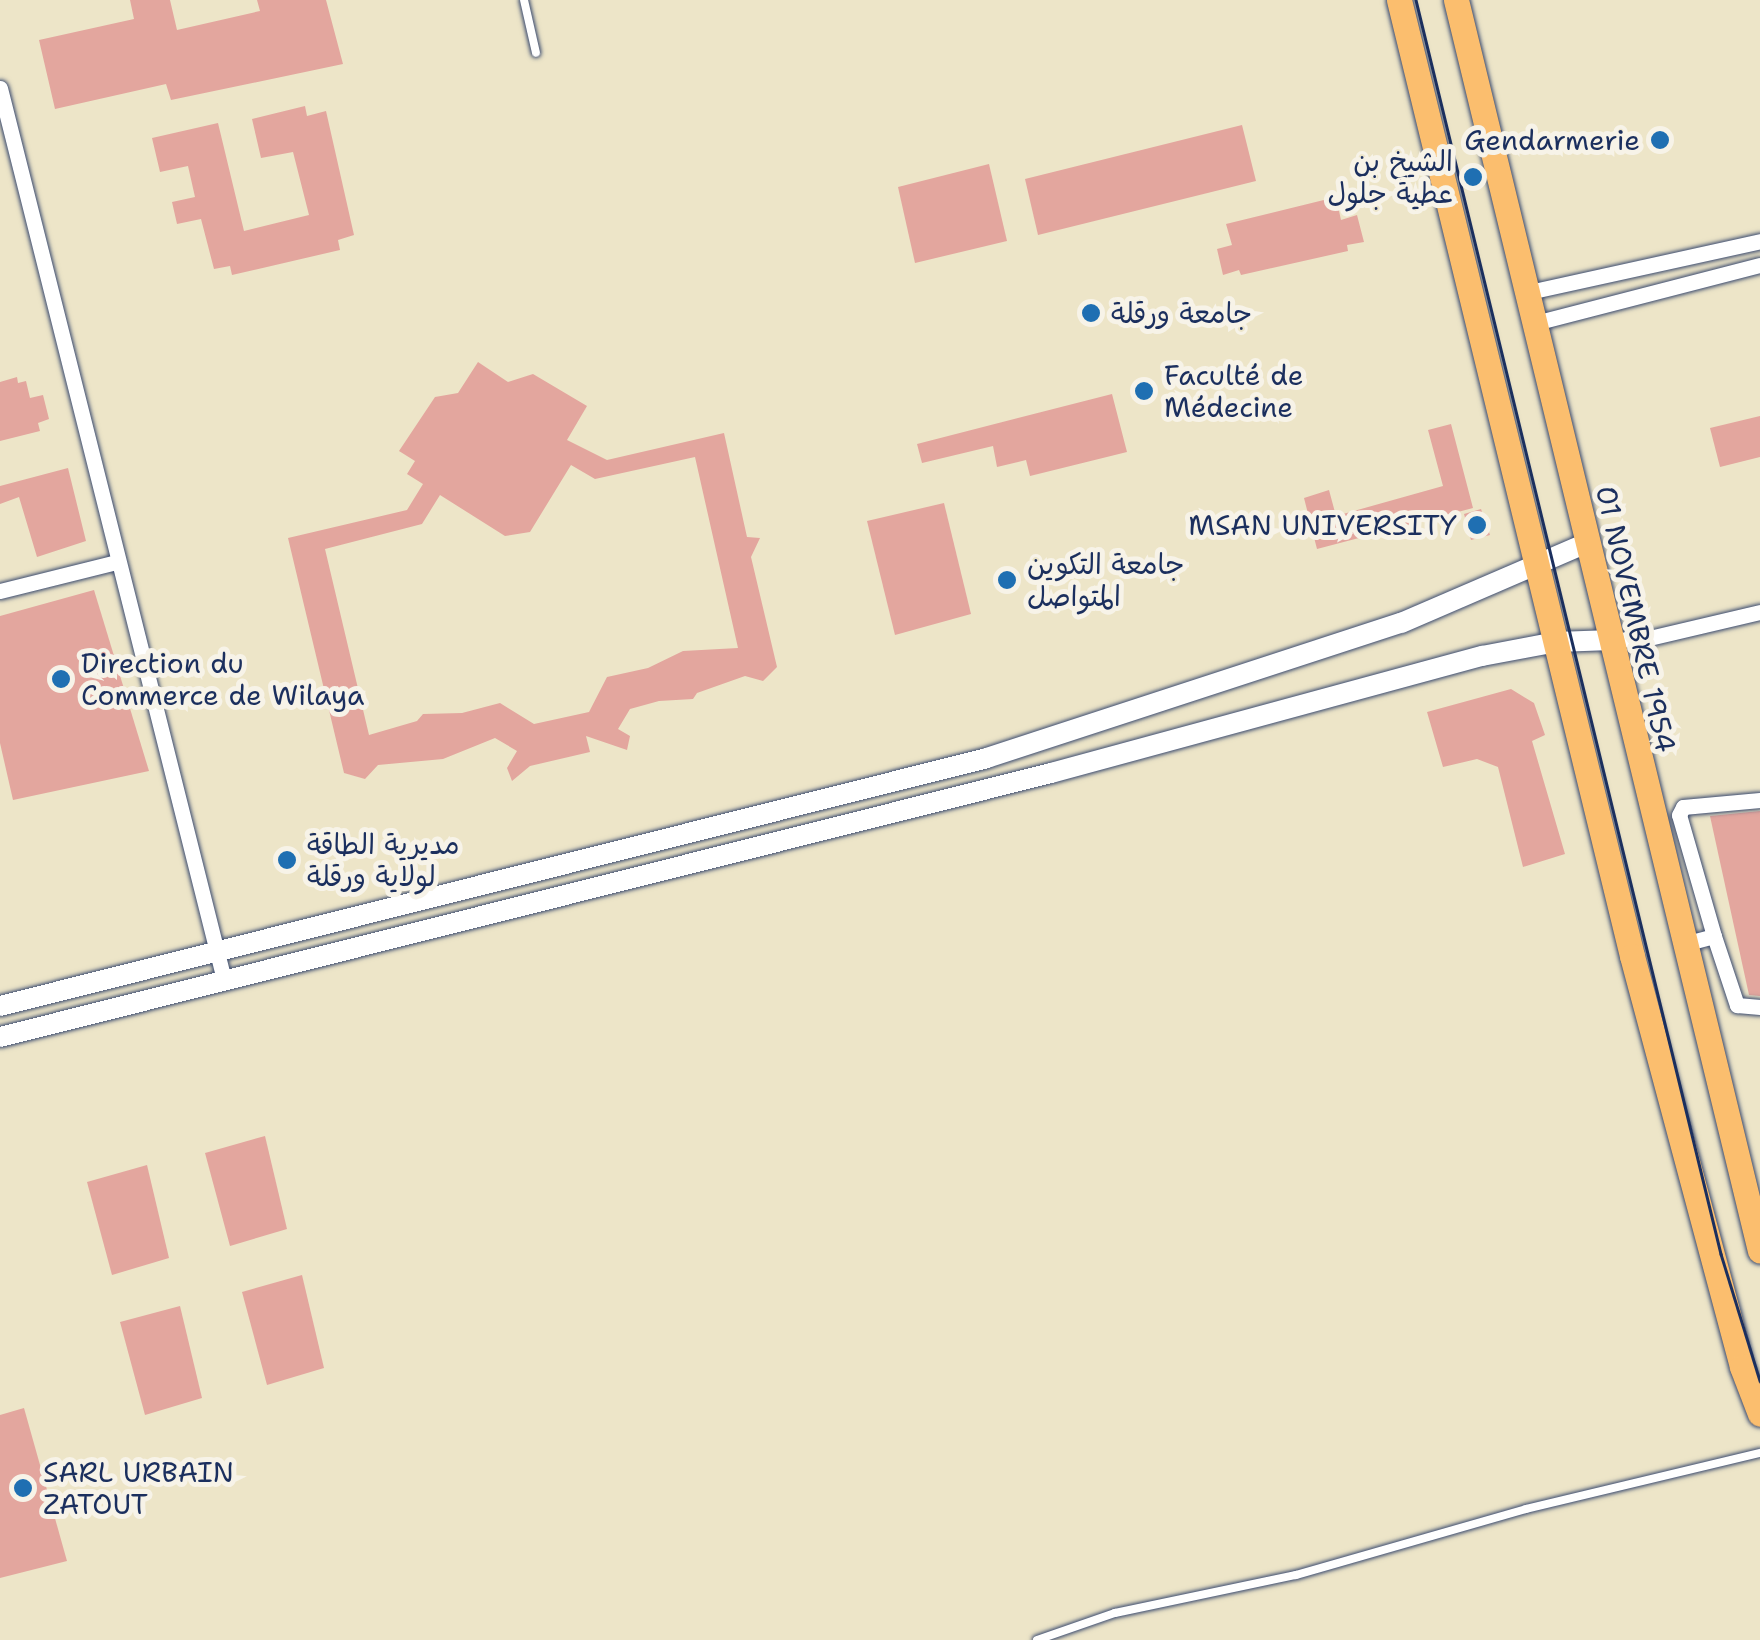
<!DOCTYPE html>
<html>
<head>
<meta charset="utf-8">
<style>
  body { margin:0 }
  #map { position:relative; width:1760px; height:1640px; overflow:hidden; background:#ede5c8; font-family:"Shantell Sans","Playpen Sans Arabic",sans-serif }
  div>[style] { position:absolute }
  .building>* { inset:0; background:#e3a69e }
  .roads { filter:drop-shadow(0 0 2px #3a4a6e) drop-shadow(0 0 2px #3a4a6e) }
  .service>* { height:8px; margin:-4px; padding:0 4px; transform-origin:4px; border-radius:4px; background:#fff }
  .minor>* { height:15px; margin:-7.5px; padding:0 7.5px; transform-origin:7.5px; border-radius:7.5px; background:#fff }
  .tertiary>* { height:20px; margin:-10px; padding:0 10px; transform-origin:10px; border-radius:10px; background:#fff }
  .primary>* { height:25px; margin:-12.5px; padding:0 12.5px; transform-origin:12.5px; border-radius:12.5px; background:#fbbe6e }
  .tram>* { height:2.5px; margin:-1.25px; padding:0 1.25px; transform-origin:1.25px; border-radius:1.25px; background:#1b2f5e }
  .dots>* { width:28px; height:28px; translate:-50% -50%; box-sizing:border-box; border:5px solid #f7f3e8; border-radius:50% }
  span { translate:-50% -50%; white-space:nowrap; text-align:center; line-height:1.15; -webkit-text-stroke:10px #f7f3e8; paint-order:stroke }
  .poi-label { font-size:28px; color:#1b2f5e }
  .right { translate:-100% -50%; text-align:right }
  .left { translate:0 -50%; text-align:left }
  .street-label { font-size:28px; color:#1b2f5e }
</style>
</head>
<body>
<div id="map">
  <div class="building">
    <i style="clip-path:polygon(130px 0,170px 0,177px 30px,260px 11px,257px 0,326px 0,343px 64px,171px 100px,166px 84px,55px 109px,39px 40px,134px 19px)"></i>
    <i style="clip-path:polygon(305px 106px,307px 116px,326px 111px,354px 235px,338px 240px,340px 250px,232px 275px,230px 266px,214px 269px,201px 219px,177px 224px,172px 202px,195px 197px,188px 166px,160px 172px,152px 138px,218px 123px,244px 231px,309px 215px,293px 152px,261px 158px,252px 119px)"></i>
    <i style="clip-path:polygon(1242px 125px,1256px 181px,1038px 235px,1025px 179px)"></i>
    <i style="clip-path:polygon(989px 164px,1007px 241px,915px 263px,898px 187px)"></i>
    <i style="clip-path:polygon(1336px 197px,1341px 220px,1357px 215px,1364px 242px,1347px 245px,1348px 251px,1241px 275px,1239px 270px,1223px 275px,1217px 249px,1232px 245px,1226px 224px)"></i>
    <i style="clip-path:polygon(evenodd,478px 362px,508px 382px,533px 374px,587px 406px,567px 440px,607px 460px,724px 433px,747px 537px,760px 538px,751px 557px,777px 667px,763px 681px,745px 676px,697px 693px,693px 699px,659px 701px,630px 709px,618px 729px,630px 736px,627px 750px,586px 736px,590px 752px,530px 766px,512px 781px,507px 768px,517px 751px,495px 738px,443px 759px,378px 765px,365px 779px,344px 773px,288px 538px,407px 510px,423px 484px,407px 474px,415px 461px,399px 451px,435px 397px,458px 393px,478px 362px,695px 457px,738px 648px,683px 651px,648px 668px,607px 677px,589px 712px,534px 724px,500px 703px,462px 713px,423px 714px,417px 721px,369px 735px,325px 549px,422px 524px,440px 495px,505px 536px,530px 532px,571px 465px,595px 479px,695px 457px)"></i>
    <i style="clip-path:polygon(17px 377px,18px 383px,26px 381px,30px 398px,43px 395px,49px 419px,38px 423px,40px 431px,0 441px,0 382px)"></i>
    <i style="clip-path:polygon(1112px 394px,1127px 452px,1030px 476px,1026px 460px,997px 467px,993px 446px,922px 463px,917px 444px)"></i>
    <i style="clip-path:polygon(1760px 416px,1760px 457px,1720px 467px,1710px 428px)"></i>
    <i style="clip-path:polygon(1451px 424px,1473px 508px,1317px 549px,1304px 498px,1329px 490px,1336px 516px,1443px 486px,1428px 430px)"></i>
    <i style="clip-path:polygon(68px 468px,86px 541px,37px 557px,19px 497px,0 504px,0 486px)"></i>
    <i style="clip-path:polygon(944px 503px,971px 614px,895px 635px,867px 521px)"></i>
    <i style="clip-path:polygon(1481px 509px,1490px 535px,1471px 540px,1464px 514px)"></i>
    <i style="clip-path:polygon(94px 590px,149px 771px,13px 800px,0 743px,0 616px)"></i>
    <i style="clip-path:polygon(1511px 689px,1534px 703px,1545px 735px,1532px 741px,1565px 854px,1523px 867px,1498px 767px,1477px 759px,1443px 767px,1427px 712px)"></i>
    <i style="clip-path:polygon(1760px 811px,1760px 996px,1749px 995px,1710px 816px)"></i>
    <i style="clip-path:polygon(265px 1136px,287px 1229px,230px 1246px,205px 1153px)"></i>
    <i style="clip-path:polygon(147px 1165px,169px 1258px,112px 1275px,87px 1182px)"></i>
    <i style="clip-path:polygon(302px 1275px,324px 1368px,267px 1385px,242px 1292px)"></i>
    <i style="clip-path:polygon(180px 1306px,202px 1398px,145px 1415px,120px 1322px)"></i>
    <i style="clip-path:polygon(24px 1408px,67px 1561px,0 1578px,0 1415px)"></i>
  </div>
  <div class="roads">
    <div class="service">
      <i style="left:524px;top:0;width:54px;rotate:77.2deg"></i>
      <i style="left:1037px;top:1640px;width:83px;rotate:-19.1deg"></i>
      <i style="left:1115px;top:1613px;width:185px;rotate:-11.9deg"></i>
      <i style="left:1296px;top:1575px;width:239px;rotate:-16deg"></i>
      <i style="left:1526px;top:1509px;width:241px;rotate:-13.5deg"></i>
    </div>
    <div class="minor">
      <i style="left:0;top:88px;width:920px;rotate:75.9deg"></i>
      <i style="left:1529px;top:292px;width:237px;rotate:-12.4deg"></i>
      <i style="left:1535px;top:323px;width:232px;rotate:-14.5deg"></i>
      <i style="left:0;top:591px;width:120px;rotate:-14deg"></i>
      <i style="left:1612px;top:640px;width:33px;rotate:-2deg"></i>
      <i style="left:1645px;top:639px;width:118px;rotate:-13.2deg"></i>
      <i style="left:1714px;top:936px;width:73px;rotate:71.6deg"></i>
      <i style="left:1737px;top:1005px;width:23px;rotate:5deg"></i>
      <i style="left:1684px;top:944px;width:31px;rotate:-15deg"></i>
      <i style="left:1714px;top:936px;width:126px;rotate:-106.1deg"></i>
      <i style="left:1679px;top:815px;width:9px;rotate:-63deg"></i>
      <i style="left:1683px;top:807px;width:77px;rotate:-5.2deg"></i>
    </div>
    <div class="tertiary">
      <i style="left:0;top:1006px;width:1018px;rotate:-14.1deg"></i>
      <i style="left:987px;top:758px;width:435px;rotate:-18.1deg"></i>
      <i style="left:1401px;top:623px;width:202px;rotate:-23.3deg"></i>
      <i style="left:0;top:1037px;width:1084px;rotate:-14.1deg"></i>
      <i style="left:1051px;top:773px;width:447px;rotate:-15.2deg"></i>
      <i style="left:1482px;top:656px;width:75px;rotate:-10.7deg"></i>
      <i style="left:1556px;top:642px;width:56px;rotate:-2deg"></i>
    </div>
    <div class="primary">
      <i style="left:1399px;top:0;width:984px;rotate:76.3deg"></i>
      <i style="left:1632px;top:956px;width:425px;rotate:75deg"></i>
      <i style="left:1742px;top:1367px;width:50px;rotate:69deg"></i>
      <i style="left:1456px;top:0;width:1287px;rotate:76.34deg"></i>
    </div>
  </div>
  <div class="tram">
    <i style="left:1416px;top:0;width:1291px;rotate:76.33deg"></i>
    <i style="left:1721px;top:1254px;width:133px;rotate:72.9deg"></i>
  </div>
  <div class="dots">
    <i style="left:1660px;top:140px;background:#1f6fb2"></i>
    <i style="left:1473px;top:177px;background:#1f6fb2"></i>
    <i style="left:1091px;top:313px;background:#1f6fb2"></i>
    <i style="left:1144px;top:391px;background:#1f6fb2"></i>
    <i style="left:1477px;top:525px;background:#1f6fb2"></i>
    <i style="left:1007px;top:580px;background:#1f6fb2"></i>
    <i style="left:61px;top:679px;background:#1f6fb2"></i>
    <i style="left:287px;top:860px;background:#1f6fb2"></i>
    <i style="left:23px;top:1488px;background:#1f6fb2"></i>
  </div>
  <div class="poi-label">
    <span class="right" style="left:1640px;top:140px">Gendarmerie</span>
    <span class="right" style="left:1453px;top:177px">الشيخ بن<br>عطية جلول</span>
    <span class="left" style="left:1111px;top:313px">جامعة ورقلة</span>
    <span class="left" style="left:1164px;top:391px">Faculté de<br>Médecine</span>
    <span class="right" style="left:1457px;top:525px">MSAN UNIVERSITY</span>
    <span class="left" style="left:1027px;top:580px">جامعة التكوين<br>المتواصل</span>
    <span class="left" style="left:81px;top:679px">Direction du<br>Commerce de Wilaya</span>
    <span class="left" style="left:307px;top:860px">مديرية الطاقة<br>لولاية ورقلة</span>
    <span class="left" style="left:43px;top:1488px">SARL URBAIN<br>ZATOUT</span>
  </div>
  <div class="street-label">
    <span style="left:1636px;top:619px;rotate:77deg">01 NOVEMBRE 1954</span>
  </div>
</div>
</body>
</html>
